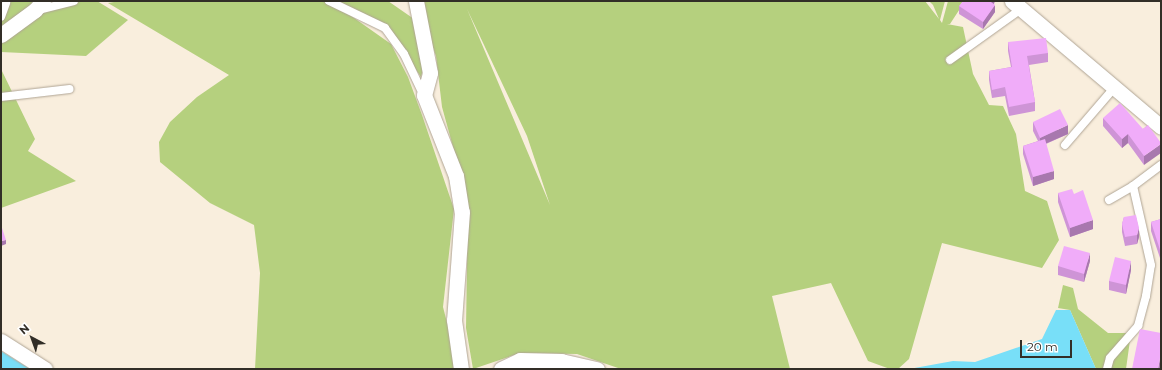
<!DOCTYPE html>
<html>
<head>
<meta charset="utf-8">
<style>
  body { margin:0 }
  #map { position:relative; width:1162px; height:370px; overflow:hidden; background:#f9eedd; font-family:Montserrat,sans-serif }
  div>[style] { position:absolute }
  .green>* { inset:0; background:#b5d07e }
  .water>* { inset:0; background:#78dff8 }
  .roads { filter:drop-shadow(0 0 1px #afa494) drop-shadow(0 0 1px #afa494) }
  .service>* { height:8px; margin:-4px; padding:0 4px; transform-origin:4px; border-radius:4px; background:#fff }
  .minor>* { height:15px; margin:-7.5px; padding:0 7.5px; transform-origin:7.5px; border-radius:7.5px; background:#fff }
  .wall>* { inset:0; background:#ce94d6 }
  .shaded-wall>* { inset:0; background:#a878ae }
  .building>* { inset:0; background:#f0acf9 }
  span { translate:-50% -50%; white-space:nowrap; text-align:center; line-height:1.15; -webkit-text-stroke:4px #fff; paint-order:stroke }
  .frame { position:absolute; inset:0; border:2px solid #322e27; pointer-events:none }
  .north { position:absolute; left:12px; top:318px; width:40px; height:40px; -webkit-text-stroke:3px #fff; paint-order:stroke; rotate:319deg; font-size:11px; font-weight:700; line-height:16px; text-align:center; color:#322e27 }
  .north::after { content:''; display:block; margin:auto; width:14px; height:18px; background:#322e27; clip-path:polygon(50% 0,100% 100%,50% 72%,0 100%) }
  .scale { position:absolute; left:1020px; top:340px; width:52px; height:18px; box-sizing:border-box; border:2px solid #322e27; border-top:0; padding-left:5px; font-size:12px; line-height:14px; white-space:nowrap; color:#322e27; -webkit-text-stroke:3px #fff; paint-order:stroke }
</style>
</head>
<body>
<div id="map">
  <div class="green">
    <i style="clip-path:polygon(1px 1px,97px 1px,128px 20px,86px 56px,1px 52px)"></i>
    <i style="clip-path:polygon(120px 1px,330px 1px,391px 44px,408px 77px,422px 115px,454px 209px,443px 307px,459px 369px,255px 369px,260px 273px,254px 225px,210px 203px,160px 162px,159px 142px,170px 122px,197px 97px,229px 75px,108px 3px)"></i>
    <i style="clip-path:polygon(339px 1px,388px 1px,414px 19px,423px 69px,421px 77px,396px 41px,385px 28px,353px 11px)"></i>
    <i style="clip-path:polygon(evenodd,416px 1px,925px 1px,939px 19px,933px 5px,929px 1px,945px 1px,940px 20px,942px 23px,948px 1px,965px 1px,950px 24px,947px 24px,963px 27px,973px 74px,989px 105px,1003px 106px,1016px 134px,1025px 191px,1047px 201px,1059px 240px,1042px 268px,942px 243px,909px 359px,898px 369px,890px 369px,868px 361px,831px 283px,772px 296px,790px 369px,621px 369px,577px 354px,520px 353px,473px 369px,466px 328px,468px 201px,442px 107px,436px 56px,416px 1px,467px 9px,527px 136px,550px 205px,467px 9px)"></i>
    <i style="clip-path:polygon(1px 69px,35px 139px,28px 151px,76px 181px,1px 208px)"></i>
    <i style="clip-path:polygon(1063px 285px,1073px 288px,1078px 309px,1108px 333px,1131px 333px,1126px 369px,1096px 369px,1070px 310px,1058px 308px)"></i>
  </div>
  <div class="water">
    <i style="clip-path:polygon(1056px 310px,1070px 310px,1096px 369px,909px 369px,953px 361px,975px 362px,1042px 339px)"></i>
    <i style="clip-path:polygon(1px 351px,30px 369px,1px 369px)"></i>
  </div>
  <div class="roads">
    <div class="service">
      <i style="left:329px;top:1px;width:62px;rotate:25.7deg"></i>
      <i style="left:385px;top:28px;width:32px;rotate:54deg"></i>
      <i style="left:404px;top:54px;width:44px;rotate:64.6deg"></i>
      <i style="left:38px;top:10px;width:37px;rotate:-14deg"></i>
      <i style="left:1px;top:17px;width:15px;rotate:-70deg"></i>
      <i style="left:950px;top:60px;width:87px;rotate:-35.7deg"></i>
      <i style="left:1px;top:97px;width:69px;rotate:-6.6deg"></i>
      <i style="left:1065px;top:145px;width:75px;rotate:-49.3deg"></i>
      <i style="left:1109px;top:200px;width:28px;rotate:-30deg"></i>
      <i style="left:1133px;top:186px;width:35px;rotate:-37deg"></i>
      <i style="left:1107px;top:369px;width:11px;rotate:-75deg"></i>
      <i style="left:1110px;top:358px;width:43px;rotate:-48.8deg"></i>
      <i style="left:1138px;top:326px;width:31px;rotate:-75deg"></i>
      <i style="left:1146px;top:296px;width:31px;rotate:-81deg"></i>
      <i style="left:1151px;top:265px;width:81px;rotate:-102.8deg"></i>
    </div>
    <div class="minor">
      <i style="left:416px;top:1px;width:73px;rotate:79deg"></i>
      <i style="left:430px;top:73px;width:23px;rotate:105deg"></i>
      <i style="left:424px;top:95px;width:87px;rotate:68.4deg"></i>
      <i style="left:456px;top:176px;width:36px;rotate:81deg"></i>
      <i style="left:462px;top:212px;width:108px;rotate:94.2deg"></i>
      <i style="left:454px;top:320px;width:49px;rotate:81.9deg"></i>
      <i style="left:1012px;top:1px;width:195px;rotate:40.2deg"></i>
      <i style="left:1px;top:35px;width:42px;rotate:-36.3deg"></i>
      <i style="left:35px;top:10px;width:12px;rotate:-48deg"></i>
      <i style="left:1px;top:341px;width:52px;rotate:32.5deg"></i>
      <i style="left:501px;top:369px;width:21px;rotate:-25deg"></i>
      <i style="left:520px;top:360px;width:41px;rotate:1.4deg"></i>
      <i style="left:561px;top:361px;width:37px;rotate:13deg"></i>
    </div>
  </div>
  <div class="wall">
    <i style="clip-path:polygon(995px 1px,994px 4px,995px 12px,983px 29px,959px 14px,959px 6px)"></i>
    <i style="clip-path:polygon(1008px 42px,1048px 53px,1048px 62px,1029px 65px,1035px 102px,1035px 111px,1009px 116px,1005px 96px,992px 98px,989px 80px,989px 71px,1011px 67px,1008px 51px)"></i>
    <i style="clip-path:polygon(1103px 118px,1143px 129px,1148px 125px,1144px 165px,1128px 143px,1122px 148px,1103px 126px)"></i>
    <i style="clip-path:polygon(1033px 122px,1068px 134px,1046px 144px,1054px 179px,1033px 186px,1023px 154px,1023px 146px,1038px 141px,1033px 131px)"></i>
    <i style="clip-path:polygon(1058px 193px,1074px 194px,1093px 229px,1070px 237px,1058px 202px)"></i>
    <i style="clip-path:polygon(1124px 217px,1139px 237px,1137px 244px,1125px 246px,1122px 232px,1122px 224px)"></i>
    <i style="clip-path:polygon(1161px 219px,1161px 261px,1151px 231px,1151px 222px)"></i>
    <i style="clip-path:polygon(1090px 261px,1084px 282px,1058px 275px,1058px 266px)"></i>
    <i style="clip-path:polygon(1131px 270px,1126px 294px,1109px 290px,1109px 281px)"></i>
  </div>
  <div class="shaded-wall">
    <i style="clip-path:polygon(991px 1px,995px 1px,991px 9px)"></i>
    <i style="clip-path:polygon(995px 5px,995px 12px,983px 29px,983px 22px)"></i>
    <i style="clip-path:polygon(1068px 125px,1068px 134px,1040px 146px,1040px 138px)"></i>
    <i style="clip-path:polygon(1128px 134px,1128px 143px,1122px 148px,1122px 139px)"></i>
    <i style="clip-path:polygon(1161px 144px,1161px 153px,1144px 165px,1144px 156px)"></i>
    <i style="clip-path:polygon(1054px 171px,1054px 179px,1033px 186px,1033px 177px)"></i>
    <i style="clip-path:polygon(1093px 220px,1093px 229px,1070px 237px,1070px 228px)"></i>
    <i style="clip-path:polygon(1139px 228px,1139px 237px,1137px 244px,1137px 235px)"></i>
    <i style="clip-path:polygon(6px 240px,6px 244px,1px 246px,1px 241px)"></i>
    <i style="clip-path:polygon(1090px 253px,1090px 261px,1084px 282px,1084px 274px)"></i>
    <i style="clip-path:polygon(1131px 261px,1131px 270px,1126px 294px,1126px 285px)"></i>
    <i style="clip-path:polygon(1161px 353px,1161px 361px,1160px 369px,1158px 369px)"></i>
  </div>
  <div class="building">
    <i style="clip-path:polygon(963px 1px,991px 1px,991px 2px,995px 5px,983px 22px,959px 6px)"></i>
    <i style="clip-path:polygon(1046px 38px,1048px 53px,1027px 56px,1035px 102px,1009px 107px,1005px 87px,992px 90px,989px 71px,1012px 67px,1008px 42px)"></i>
    <i style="clip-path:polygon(1120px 103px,1143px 129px,1148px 125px,1161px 143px,1161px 144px,1144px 156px,1128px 134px,1122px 139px,1103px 118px)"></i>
    <i style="clip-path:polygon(1060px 109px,1068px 125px,1040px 138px,1033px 122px)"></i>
    <i style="clip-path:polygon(1045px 139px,1054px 171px,1033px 177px,1023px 146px)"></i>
    <i style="clip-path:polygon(1072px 189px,1074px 194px,1083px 190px,1093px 220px,1070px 228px,1058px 193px)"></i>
    <i style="clip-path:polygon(1136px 215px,1139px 228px,1137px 235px,1125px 237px,1122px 224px,1124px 217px)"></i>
    <i style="clip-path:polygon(1161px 219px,1161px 253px,1151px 222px)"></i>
    <i style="clip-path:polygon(1px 225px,6px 240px,1px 241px)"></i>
    <i style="clip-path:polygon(1064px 246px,1090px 253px,1084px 274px,1058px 266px)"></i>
    <i style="clip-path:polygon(1115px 257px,1131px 261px,1126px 285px,1109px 281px)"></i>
    <i style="clip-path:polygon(1140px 329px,1161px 333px,1161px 353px,1158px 369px,1132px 369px)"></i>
  </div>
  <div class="frame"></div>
  <div class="north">N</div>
  <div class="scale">20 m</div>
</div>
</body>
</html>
